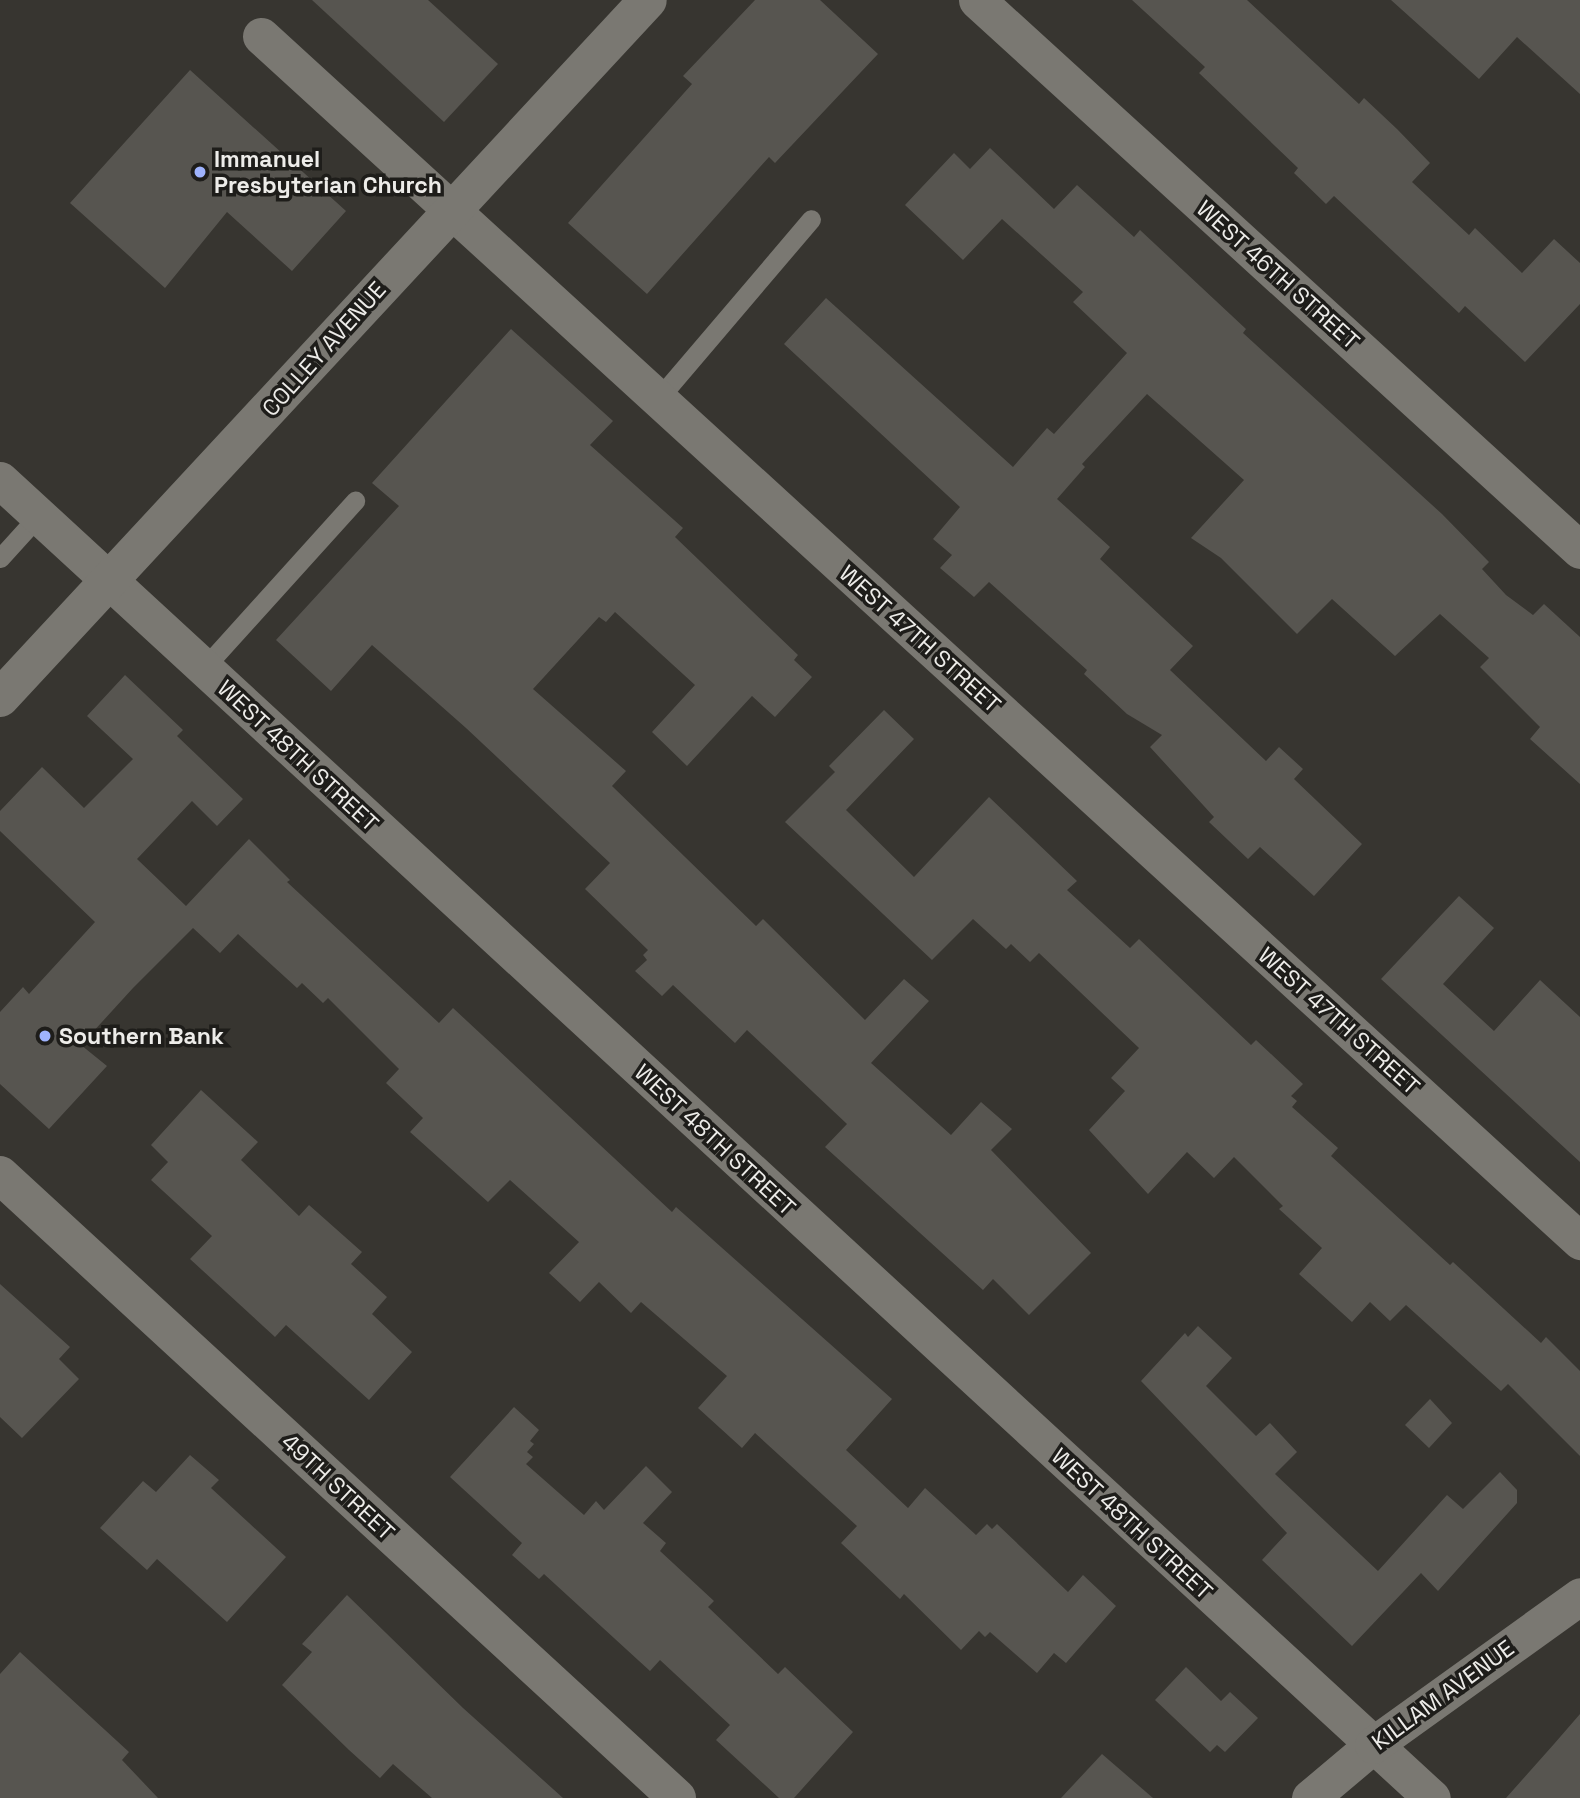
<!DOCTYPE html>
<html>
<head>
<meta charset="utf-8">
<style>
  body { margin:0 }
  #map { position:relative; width:1580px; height:1798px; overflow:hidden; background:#373530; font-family:"Space Grotesk",sans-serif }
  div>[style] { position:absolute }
  .building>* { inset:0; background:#575550 }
  .lane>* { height:19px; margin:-9.5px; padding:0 9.5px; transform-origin:9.5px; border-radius:9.5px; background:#7a7872 }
  .street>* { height:37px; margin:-18.5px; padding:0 18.5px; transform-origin:18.5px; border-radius:18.5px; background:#7a7872 }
  .secondary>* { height:38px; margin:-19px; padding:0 19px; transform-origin:19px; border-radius:19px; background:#7a7872 }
  .dots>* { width:19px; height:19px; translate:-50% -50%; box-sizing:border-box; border:4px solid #1e1d1a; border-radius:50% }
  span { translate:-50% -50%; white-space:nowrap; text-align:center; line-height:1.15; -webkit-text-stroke:7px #1e1d1a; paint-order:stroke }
  .poi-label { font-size:23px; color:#edece9; font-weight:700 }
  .left { translate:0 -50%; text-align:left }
  .street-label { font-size:23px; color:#edece9 }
</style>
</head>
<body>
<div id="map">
  <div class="building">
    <i style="clip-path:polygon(312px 0,428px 0,498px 64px,444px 122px)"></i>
    <i style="clip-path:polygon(755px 0,820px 0,878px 54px,775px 163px,769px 157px,647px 294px,568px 223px,692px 84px,683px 76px)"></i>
    <i style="clip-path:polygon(1132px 0,1247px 0,1359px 104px,1364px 98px,1397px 129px,1430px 163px,1412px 182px,1469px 235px,1475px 228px,1522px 273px,1554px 239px,1580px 263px,1580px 304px,1525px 362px,1465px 306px,1459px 313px,1334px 196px,1326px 204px,1294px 173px,1298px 168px,1199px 73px,1205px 67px)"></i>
    <i style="clip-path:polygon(1391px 0,1580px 0,1580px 94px,1517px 37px,1479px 79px)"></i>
    <i style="clip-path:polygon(190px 70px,346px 211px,292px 271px,227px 212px,165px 288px,70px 203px)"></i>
    <i style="clip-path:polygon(990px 148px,1054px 209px,1077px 185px,1134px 237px,1140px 230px,1246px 329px,1243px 333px,1442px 514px,1489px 562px,1482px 569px,1506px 595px,1533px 615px,1544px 604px,1580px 637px,1580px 784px,1530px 739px,1540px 727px,1480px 667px,1489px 658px,1440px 614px,1395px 656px,1332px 599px,1297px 634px,1221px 558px,1191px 538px,1244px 480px,1147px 394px,1082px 464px,1085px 467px,1057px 499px,1110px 547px,1100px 559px,1193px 646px,1170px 670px,1266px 761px,1279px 747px,1303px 769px,1294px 779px,1362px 844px,1314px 896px,1260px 847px,1248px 859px,1209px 822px,1214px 817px,1150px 747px,1162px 735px,1127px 714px,1084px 674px,1087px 670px,989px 582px,974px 597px,940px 568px,952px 555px,933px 539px,960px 507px,784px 344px,826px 298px,1013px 467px,1047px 428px,1054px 434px,1127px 353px,1073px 302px,1083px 292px,1002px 219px,963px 260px,905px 205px,954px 153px,970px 169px)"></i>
    <i style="clip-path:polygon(511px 329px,613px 421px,590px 445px,683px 528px,675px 537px,798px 655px,794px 660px,812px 677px,775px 717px,752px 696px,687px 766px,652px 732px,695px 685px,615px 612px,606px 622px,599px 617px,533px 689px,626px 771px,612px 786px,756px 926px,763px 919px,865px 1020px,904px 979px,929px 1001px,871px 1063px,951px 1135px,981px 1102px,1012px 1129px,991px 1150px,1091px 1253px,1029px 1315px,993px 1279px,983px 1290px,825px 1147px,847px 1124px,747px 1030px,735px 1043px,673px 985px,662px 996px,635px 971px,647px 960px,643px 955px,648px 950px,585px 889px,610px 863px,466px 728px,372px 645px,331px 691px,276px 640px,399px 506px,372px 483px)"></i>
    <i style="clip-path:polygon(125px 675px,183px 730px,177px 736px,243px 799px,217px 826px,192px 801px,137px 859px,186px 906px,249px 839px,290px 880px,287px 882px,439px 1023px,453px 1008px,672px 1212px,676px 1207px,892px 1399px,846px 1450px,908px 1508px,925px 1488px,976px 1535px,987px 1524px,992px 1529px,997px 1524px,1068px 1592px,1083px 1575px,1116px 1606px,1066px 1663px,1054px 1653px,1037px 1673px,990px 1632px,985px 1637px,979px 1631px,961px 1650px,904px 1594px,900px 1599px,841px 1543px,857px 1526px,755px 1433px,742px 1448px,698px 1408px,727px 1376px,641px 1302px,631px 1313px,599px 1282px,580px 1302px,549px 1273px,579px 1242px,510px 1180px,488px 1202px,410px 1132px,423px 1118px,386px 1083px,399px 1069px,328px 998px,323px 1003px,302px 983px,297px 988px,238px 934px,220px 953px,193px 928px,133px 988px,81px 1045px,107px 1066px,49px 1129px,0 1084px,0 1012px,23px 987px,29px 994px,95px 922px,0 831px,0 811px,42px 767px,84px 808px,133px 759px,87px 716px)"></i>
    <i style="clip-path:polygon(884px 710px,914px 739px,846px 810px,914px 877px,989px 797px,1077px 881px,1067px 890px,1130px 948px,1139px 939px,1251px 1045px,1256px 1040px,1303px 1084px,1291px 1096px,1297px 1101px,1292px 1107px,1338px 1148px,1331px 1156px,1450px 1265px,1453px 1262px,1541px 1343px,1546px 1337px,1580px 1371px,1580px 1456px,1508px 1384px,1501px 1391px,1406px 1305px,1390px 1321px,1370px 1302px,1352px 1322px,1299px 1274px,1322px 1248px,1279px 1209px,1283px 1206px,1234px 1157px,1214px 1178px,1187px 1152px,1148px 1194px,1089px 1130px,1125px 1091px,1111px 1078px,1139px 1048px,1039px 953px,1030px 962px,1011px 944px,1006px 949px,973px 919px,932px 960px,785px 822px,835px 772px,829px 766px)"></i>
    <i style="clip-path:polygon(1459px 896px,1494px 928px,1443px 984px,1494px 1031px,1540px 980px,1580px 1017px,1580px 1162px,1381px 979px)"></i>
    <i style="clip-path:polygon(201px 1090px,258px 1142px,241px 1160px,299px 1216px,309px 1205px,362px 1252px,351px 1264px,387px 1297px,372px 1314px,412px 1352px,369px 1400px,286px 1325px,275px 1337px,190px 1259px,212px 1236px,151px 1180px,168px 1162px,151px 1145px)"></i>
    <i style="clip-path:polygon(0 1284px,70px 1347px,59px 1359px,79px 1379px,22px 1438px,0 1417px)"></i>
    <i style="clip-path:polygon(1198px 1326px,1232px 1358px,1206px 1386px,1256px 1436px,1270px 1423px,1297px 1452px,1275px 1474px,1378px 1571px,1447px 1495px,1463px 1509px,1500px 1472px,1517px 1490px,1517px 1503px,1438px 1591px,1421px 1573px,1352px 1646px,1262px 1560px,1287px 1533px,1141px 1381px,1185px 1333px,1188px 1337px)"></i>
    <i style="clip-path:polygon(1430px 1399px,1452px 1423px,1429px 1448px,1405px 1425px)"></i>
    <i style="clip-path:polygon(514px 1407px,539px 1430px,530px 1441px,534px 1444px,527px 1452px,533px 1457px,526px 1464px,584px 1515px,596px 1501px,604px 1510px,646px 1466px,672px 1492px,643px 1523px,666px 1543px,660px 1551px,714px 1601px,708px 1607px,778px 1674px,785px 1667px,853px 1732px,794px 1798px,779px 1798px,716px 1740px,730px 1725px,660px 1660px,650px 1671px,544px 1574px,539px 1579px,512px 1555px,522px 1543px,450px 1477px)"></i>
    <i style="clip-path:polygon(190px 1455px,219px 1480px,211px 1488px,286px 1557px,227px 1622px,157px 1559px,147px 1570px,100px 1528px,143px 1481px,156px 1492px)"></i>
    <i style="clip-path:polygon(347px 1595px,463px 1708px,563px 1798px,432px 1798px,393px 1764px,380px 1778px,349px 1750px,282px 1685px,312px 1652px,302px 1644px)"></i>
    <i style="clip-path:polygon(20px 1652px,129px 1752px,122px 1760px,158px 1798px,0 1798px,0 1674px)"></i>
    <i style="clip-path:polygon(1186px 1667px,1221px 1701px,1230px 1692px,1258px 1718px,1225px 1752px,1217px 1745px,1210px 1752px,1155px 1700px)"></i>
    <i style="clip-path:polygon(1580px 1714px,1580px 1798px,1506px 1798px,1554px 1744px)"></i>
    <i style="clip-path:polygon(1102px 1754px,1153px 1798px,1061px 1798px)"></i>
  </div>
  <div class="lane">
    <i style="left:658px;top:399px;width:236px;rotate:-49.6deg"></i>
    <i style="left:0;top:558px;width:58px;rotate:-47.8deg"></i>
    <i style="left:203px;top:669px;width:227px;rotate:-47.9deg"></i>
  </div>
  <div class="street">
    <i style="left:977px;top:0;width:816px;rotate:42.37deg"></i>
    <i style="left:261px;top:36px;width:1787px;rotate:42.41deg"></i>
    <i style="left:0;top:480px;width:1946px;rotate:42.63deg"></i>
    <i style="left:1310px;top:1798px;width:82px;rotate:-40.1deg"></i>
    <i style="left:1373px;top:1745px;width:255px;rotate:-35.7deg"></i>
  </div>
  <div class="secondary">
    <i style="left:0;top:698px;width:952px;rotate:-47.13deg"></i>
    <i style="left:0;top:1175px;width:920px;rotate:42.62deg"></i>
  </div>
  <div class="dots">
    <i style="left:200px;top:172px;background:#9fb3fd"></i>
    <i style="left:45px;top:1036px;background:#9fb3fd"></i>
  </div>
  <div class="poi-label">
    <span class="left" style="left:214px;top:172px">Immanuel<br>Presbyterian Church</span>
    <span class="left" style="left:59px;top:1036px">Southern Bank</span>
  </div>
  <div class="street-label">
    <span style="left:1278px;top:275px;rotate:42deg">WEST 46TH STREET</span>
    <span style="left:324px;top:349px;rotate:-48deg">COLLEY AVENUE</span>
    <span style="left:920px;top:639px;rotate:42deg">WEST 47TH STREET</span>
    <span style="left:298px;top:756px;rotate:43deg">WEST 48TH STREET</span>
    <span style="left:1339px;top:1021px;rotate:42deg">WEST 47TH STREET</span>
    <span style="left:715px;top:1140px;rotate:43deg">WEST 48TH STREET</span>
    <span style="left:338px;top:1487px;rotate:43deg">49TH STREET</span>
    <span style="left:1132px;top:1524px;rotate:43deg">WEST 48TH STREET</span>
    <span style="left:1443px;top:1695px;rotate:-36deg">KILLAM AVENUE</span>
  </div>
</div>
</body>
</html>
